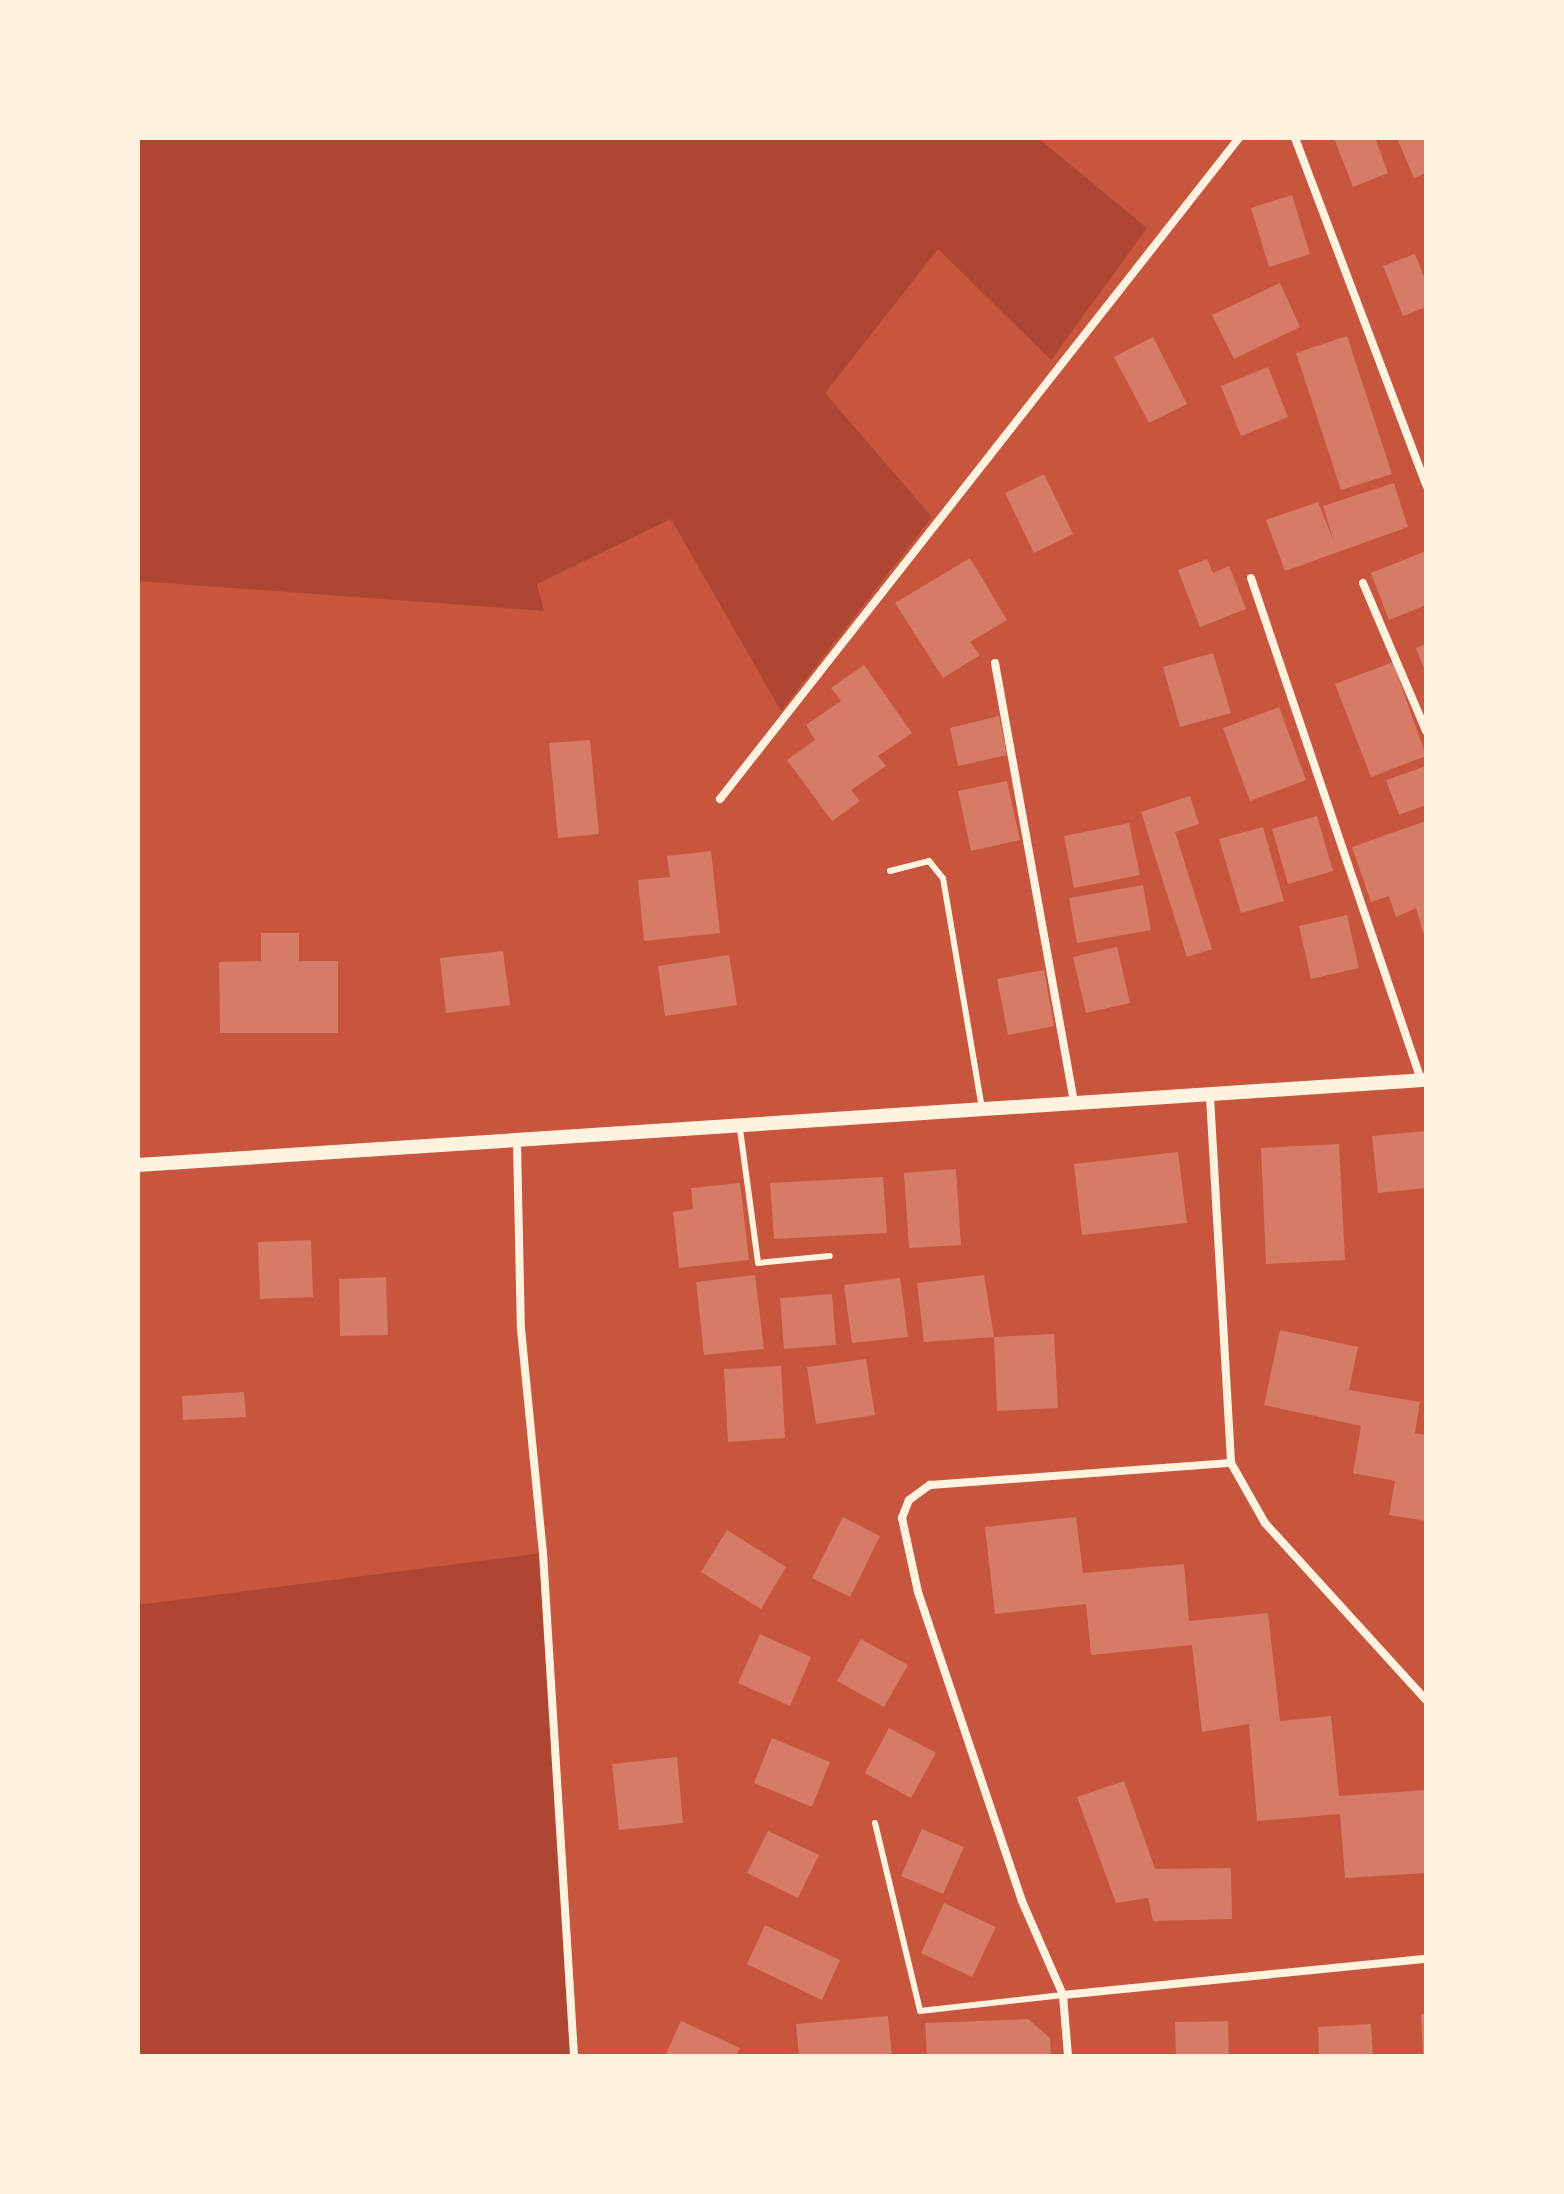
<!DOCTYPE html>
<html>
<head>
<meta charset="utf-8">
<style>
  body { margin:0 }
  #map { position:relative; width:1564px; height:2194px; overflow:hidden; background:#c8553d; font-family:"Noto Sans",sans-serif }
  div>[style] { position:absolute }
  .green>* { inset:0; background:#ae4732 }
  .building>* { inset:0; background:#d67c66 }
  .service>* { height:6px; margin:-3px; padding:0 3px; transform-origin:3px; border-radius:3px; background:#fff3e0 }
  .minor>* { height:8px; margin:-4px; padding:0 4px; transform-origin:4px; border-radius:4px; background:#fff3e0 }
  .tertiary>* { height:14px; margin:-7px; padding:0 7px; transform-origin:7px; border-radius:7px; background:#fff3e0 }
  span { translate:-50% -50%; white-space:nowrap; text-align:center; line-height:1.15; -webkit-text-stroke:6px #fff3e0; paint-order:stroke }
  .frame { position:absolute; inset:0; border:140px solid #fff3e0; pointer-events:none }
</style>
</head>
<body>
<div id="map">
  <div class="green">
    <i style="clip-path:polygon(138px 138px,1038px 138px,1147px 228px,1051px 360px,938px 249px,825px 393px,932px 517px,781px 711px,671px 519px,537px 584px,544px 611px,138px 581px)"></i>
    <i style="clip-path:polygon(543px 1553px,574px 2056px,138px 2056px,138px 1605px)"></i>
  </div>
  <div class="building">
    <i style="clip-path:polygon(1334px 138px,1375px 138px,1388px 173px,1353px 187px)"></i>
    <i style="clip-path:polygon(1397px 138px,1426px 138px,1426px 173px,1414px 178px)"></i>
    <i style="clip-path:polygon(1292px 195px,1310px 254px,1269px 267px,1251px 208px)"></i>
    <i style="clip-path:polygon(1415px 254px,1426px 282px,1426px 307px,1403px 316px,1383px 266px)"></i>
    <i style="clip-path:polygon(1280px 283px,1300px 327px,1234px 359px,1212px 315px)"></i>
    <i style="clip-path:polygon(1347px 336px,1392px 474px,1341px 490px,1296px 353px)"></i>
    <i style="clip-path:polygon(1153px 337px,1187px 404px,1149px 423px,1114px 357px)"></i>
    <i style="clip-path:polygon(1268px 367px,1288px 417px,1241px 436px,1221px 386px)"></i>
    <i style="clip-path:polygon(1044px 474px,1073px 534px,1034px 553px,1005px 493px)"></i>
    <i style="clip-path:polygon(1394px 483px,1408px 527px,1285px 571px,1266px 520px,1318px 502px,1334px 542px,1323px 506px)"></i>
    <i style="clip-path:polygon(1426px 551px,1426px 605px,1389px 620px,1371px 573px)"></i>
    <i style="clip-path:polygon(970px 558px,1007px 620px,970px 642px,980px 655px,943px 678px,895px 603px)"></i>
    <i style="clip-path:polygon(1207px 559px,1213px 573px,1229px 566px,1246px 609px,1200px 627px,1178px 570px)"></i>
    <i style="clip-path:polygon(1426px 644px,1426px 674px,1416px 648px)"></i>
    <i style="clip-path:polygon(1213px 653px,1231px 713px,1180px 727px,1163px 667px)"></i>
    <i style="clip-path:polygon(1393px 662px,1426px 756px,1371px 777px,1335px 684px)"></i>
    <i style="clip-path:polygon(864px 665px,912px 733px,878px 756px,886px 766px,851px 790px,860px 801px,832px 821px,787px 760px,815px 740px,806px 725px,841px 701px,831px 688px)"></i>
    <i style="clip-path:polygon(1279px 707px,1306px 780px,1250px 801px,1223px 728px)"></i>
    <i style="clip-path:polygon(999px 716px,1007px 755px,958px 766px,950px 728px)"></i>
    <i style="clip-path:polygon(590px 740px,599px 834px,558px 838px,549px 743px)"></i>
    <i style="clip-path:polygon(1426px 766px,1426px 805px,1399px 815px,1386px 780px)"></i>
    <i style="clip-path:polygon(1007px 781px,1020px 840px,971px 851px,958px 791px)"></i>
    <i style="clip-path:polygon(1190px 796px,1199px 824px,1175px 832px,1212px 949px,1187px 957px,1141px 812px)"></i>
    <i style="clip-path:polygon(1317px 816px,1333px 871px,1288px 884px,1272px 829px)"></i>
    <i style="clip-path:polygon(1426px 821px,1426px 938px,1425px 938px,1416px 908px,1396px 917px,1389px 896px,1371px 902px,1352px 847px)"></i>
    <i style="clip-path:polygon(1129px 823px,1140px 875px,1074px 888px,1064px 836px)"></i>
    <i style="clip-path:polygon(1263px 827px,1284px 901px,1241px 913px,1219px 839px)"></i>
    <i style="clip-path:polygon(711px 851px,720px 933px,644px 941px,638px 880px,670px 877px,667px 856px)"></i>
    <i style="clip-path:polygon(1143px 885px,1151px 930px,1077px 943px,1069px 898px)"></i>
    <i style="clip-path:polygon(1347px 915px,1359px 968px,1311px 979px,1299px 926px)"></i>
    <i style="clip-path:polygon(261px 933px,299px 933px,299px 961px,338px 961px,338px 1033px,220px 1033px,219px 962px,261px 961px)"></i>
    <i style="clip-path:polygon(1117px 947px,1130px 1003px,1086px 1013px,1073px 957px)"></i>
    <i style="clip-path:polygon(503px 951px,510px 1005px,446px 1013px,440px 958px)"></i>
    <i style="clip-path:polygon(729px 955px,737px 1005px,665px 1016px,658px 966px)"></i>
    <i style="clip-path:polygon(1044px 970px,1054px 1026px,1008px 1035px,997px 979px)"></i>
    <i style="clip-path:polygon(1426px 1131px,1426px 1188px,1378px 1193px,1372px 1136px)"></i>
    <i style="clip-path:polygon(1339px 1144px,1345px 1260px,1266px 1264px,1261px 1148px)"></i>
    <i style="clip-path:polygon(1178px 1152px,1187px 1223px,1082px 1235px,1074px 1164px)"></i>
    <i style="clip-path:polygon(956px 1169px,961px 1245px,909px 1248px,904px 1173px)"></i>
    <i style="clip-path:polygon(883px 1177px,887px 1233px,774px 1239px,770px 1183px)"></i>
    <i style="clip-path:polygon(740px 1183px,749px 1260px,679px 1268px,673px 1212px,693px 1209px,691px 1188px)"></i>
    <i style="clip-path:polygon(311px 1240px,313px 1297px,260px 1299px,258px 1242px)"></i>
    <i style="clip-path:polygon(755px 1275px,764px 1349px,704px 1355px,696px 1282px)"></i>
    <i style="clip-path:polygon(984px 1275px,994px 1337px,924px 1342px,917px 1283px)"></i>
    <i style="clip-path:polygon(386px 1277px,388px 1335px,340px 1336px,339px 1279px)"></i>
    <i style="clip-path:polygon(900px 1278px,908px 1337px,852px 1343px,844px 1285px)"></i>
    <i style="clip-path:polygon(832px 1294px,836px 1345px,784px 1349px,780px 1298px)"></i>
    <i style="clip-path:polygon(1280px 1330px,1358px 1347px,1349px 1390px,1420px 1402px,1415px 1433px,1426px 1435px,1426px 1521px,1389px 1515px,1395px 1481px,1353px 1473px,1361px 1426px,1264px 1405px)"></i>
    <i style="clip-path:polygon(1054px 1334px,1058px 1408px,997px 1411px,994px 1337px)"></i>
    <i style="clip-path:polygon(866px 1359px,875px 1415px,816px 1424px,807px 1367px)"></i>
    <i style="clip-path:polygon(781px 1366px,785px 1438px,728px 1442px,724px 1369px)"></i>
    <i style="clip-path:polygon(244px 1392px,246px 1417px,183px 1420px,182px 1396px)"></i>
    <i style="clip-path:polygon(843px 1517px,880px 1536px,850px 1597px,812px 1578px)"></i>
    <i style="clip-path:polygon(1076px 1517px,1083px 1573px,1184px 1564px,1189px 1621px,1268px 1613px,1280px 1721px,1331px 1716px,1339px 1796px,1426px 1790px,1426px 1873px,1345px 1878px,1340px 1814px,1257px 1821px,1249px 1724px,1202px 1732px,1192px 1645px,1091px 1655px,1086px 1604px,995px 1614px,985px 1527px)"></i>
    <i style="clip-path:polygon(727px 1530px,786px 1567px,761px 1609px,701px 1572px)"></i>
    <i style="clip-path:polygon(760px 1634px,811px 1657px,790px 1706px,738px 1683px)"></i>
    <i style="clip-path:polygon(861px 1639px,908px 1665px,884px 1707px,837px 1681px)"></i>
    <i style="clip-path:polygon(889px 1728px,936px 1753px,911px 1798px,865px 1773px)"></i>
    <i style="clip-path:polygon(772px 1738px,830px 1762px,812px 1807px,754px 1783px)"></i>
    <i style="clip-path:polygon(677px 1757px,683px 1823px,619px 1830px,612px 1764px)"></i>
    <i style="clip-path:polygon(1124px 1781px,1155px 1869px,1231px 1868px,1232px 1919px,1153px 1921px,1148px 1898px,1116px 1903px,1077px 1797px)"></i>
    <i style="clip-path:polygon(922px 1829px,964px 1847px,943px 1894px,901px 1876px)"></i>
    <i style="clip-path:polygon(768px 1831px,819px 1855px,798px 1898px,747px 1873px)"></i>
    <i style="clip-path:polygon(944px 1903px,996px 1927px,972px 1977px,921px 1953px)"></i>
    <i style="clip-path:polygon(765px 1925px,840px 1960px,822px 2000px,747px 1964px)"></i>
    <i style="clip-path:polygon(1421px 2014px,1426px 2014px,1426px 2056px,1423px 2056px)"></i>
    <i style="clip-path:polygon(888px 2016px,892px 2056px,799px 2056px,796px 2024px)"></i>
    <i style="clip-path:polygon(1028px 2019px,1050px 2038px,1051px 2056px,927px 2056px,925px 2023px)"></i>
    <i style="clip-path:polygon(681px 2021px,740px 2048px,736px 2056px,665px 2056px)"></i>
    <i style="clip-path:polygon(1228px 2021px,1229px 2056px,1176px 2056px,1175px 2022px)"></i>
    <i style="clip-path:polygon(1371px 2024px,1373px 2056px,1319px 2056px,1318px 2027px)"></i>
  </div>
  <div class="service">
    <i style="left:890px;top:871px;width:40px;rotate:-14.4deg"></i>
    <i style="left:929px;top:861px;width:22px;rotate:51deg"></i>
    <i style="left:943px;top:878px;width:234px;rotate:80.4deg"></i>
    <i style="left:740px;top:1129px;width:135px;rotate:82.3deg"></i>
    <i style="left:758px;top:1263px;width:72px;rotate:-5.6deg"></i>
    <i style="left:875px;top:1823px;width:193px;rotate:76.5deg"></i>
    <i style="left:920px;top:2011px;width:144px;rotate:-6.4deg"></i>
  </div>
  <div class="minor">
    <i style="left:1295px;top:138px;width:371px;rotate:69.3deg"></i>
    <i style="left:1251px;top:578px;width:530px;rotate:71.29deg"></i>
    <i style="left:1363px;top:583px;width:161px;rotate:66.9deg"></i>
    <i style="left:995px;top:663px;width:450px;rotate:79.8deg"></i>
    <i style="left:720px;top:799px;width:840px;rotate:-51.86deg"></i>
    <i style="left:1210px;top:1097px;width:367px;rotate:86.7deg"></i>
    <i style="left:1231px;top:1463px;width:69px;rotate:60.5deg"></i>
    <i style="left:1265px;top:1523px;width:239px;rotate:47.7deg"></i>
    <i style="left:517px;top:1143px;width:186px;rotate:88.8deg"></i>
    <i style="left:521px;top:1329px;width:225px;rotate:84.4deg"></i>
    <i style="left:543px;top:1553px;width:504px;rotate:86.47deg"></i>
    <i style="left:1063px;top:1995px;width:365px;rotate:-5.7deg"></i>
    <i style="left:1068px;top:2056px;width:61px;rotate:-94.7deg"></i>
    <i style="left:1063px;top:1995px;width:103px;rotate:-113.6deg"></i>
    <i style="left:1022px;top:1901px;width:326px;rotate:-108.6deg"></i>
    <i style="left:918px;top:1592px;width:76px;rotate:-102.2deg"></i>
    <i style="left:902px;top:1518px;width:19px;rotate:-69deg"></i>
    <i style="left:909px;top:1500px;width:26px;rotate:-36deg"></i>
    <i style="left:930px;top:1485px;width:302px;rotate:-4.2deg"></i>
  </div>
  <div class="tertiary">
    <i style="left:138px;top:1165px;width:1291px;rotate:-3.78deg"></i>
  </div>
  <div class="frame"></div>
</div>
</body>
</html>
